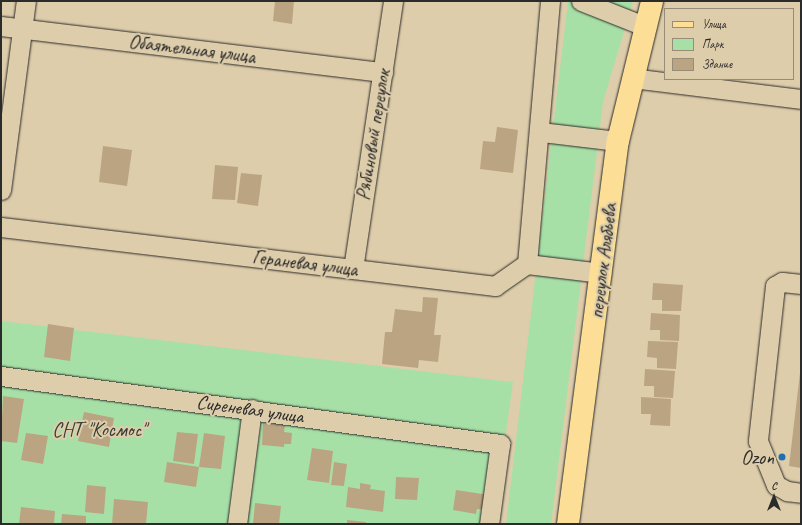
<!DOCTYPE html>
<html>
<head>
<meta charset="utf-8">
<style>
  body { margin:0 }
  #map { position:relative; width:802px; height:525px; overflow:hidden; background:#decdaa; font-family:Caveat,sans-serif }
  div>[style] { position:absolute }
  .green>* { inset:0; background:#a7e0a6 }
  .building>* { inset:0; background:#bba481 }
  .roads { filter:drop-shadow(0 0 1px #2b2b2b) drop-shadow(0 0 1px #2b2b2b) }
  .minor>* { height:19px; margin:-9.5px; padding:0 9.5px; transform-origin:9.5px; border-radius:9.5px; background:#decdaa }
  .major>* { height:22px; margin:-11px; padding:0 11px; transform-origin:11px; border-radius:11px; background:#fcde96 }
  .dots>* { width:11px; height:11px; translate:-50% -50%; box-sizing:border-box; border:2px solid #decdaa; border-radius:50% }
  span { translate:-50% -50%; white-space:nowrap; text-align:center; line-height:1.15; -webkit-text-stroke:4px #decdaa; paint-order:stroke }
  .street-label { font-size:20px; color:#2b2b2b }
  .park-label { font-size:20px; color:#373d37 }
  .poi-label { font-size:20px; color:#2b2b2b }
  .right { translate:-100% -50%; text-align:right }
  .frame { position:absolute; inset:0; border:2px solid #2b2b2b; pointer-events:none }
  .legend { position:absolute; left:664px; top:8px; width:130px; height:72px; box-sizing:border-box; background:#decdaa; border:1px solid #968c77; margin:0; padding:5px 7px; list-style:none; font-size:12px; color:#2b2b2b }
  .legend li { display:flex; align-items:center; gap:8px; height:20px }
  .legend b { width:20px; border:1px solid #968c77 }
  .north { position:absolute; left:754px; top:477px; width:40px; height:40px; -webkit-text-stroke:3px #decdaa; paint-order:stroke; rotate:0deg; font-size:11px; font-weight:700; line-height:16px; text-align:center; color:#2b2b2b }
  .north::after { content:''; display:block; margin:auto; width:14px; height:18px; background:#2b2b2b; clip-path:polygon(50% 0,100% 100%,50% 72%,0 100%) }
</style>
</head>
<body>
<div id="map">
  <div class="green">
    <i style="clip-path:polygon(568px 1px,633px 1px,603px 102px,551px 524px,506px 524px)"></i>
    <i style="clip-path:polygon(1px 321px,513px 382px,493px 524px,1px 524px)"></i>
  </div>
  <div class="building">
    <i style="clip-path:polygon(275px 1px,294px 1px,292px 24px,273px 21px)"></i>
    <i style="clip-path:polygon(497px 127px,518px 130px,513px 173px,480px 169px,483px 141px,495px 142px)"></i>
    <i style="clip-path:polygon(103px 146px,132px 150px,127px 186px,99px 182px)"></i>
    <i style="clip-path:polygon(215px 165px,238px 167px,235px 200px,212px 199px)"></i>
    <i style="clip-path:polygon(241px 173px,262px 175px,258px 206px,237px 203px)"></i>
    <i style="clip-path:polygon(653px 283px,683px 285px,681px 311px,662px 311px,662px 300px,652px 300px)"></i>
    <i style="clip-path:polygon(423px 297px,438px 298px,434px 335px,441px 335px,438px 362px,419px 360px,418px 368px,382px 364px,385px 332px,392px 332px,395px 309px,422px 312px)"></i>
    <i style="clip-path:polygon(651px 313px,680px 315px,679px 341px,660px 340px,660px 330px,650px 330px)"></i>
    <i style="clip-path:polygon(48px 324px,74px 328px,70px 361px,44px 357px)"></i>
    <i style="clip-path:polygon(648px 341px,678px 342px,676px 369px,657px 368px,657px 358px,647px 357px)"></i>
    <i style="clip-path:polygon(645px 369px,675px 371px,673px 398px,654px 397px,654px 386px,644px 386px)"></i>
    <i style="clip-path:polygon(800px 373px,801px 373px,801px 468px,789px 466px)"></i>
    <i style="clip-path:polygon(3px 396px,24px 399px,17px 443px,1px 441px)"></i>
    <i style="clip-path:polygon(641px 397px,671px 399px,670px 426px,650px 425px,651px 414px,641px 414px)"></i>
    <i style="clip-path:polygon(84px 412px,114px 418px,109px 447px,78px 441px)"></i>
    <i style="clip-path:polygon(263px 423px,285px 425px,284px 432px,292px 433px,291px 444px,284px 444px,284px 447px,262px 445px)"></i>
    <i style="clip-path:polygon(177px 432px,198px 434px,194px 464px,173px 461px)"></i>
    <i style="clip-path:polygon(26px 433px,48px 436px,43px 464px,21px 460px)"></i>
    <i style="clip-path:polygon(204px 433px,225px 436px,221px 469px,199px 467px)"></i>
    <i style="clip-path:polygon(312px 448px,333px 451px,329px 483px,307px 480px)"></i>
    <i style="clip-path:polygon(167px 462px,199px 467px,196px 487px,164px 482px)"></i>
    <i style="clip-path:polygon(334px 462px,347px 464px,344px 486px,331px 485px)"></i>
    <i style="clip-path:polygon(396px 477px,419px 478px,417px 500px,395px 499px)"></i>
    <i style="clip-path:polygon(360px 483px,371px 485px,370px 489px,385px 491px,383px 512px,346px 507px,348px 487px,360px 489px)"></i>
    <i style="clip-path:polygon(87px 485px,106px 487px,104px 514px,85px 512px)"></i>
    <i style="clip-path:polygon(456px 490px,489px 495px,487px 510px,477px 509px,476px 514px,453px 510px)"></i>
    <i style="clip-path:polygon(114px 499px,148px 502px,146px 524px,112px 524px)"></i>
    <i style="clip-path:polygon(255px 503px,281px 506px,279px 524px,253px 524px)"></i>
    <i style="clip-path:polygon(21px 507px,55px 511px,54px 524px,19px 524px)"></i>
    <i style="clip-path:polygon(62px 514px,86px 516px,86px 524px,61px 524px)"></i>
    <i style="clip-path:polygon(347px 520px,366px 522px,366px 524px,347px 524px)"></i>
  </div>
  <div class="roads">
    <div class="minor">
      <i style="left:581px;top:1px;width:68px;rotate:21.6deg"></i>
      <i style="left:1px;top:26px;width:385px;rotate:6.9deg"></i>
      <i style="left:632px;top:78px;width:170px;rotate:7.1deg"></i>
      <i style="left:541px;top:132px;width:78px;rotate:6.7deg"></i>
      <i style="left:1px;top:190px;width:191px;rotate:-82.5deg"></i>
      <i style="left:1px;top:227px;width:498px;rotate:6.8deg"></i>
      <i style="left:495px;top:286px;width:39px;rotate:-35deg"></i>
      <i style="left:527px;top:264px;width:75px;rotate:6.9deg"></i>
      <i style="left:527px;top:264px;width:264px;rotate:-85deg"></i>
      <i style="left:353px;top:269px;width:271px;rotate:-81.5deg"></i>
      <i style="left:801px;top:284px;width:19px;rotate:-174deg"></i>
      <i style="left:782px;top:282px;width:8px;rotate:150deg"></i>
      <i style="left:775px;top:286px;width:156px;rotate:96.3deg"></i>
      <i style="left:758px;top:441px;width:48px;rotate:67.8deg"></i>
      <i style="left:776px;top:485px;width:13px;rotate:29deg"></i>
      <i style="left:787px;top:491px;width:14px;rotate:8deg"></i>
      <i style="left:1px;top:376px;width:504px;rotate:7.76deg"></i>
      <i style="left:500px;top:444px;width:81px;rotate:97.8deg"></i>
      <i style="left:237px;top:524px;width:116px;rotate:-82.6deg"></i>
    </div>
    <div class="major">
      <i style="left:568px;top:524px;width:386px;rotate:-82.6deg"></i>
      <i style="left:618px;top:141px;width:144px;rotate:-76.3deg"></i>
    </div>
  </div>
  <div class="dots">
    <i style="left:782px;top:457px;background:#1f6fb2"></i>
  </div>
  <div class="street-label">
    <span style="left:192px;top:49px;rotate:7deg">Обаятельная улица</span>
    <span style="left:373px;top:135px;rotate:-81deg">Рябиновый переулок</span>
    <span style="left:603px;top:261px;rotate:-83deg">переулок Алябьева</span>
    <span style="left:305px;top:263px;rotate:7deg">Гераневая улица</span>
    <span style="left:250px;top:409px;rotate:8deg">Сиреневая улица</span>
  </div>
  <div class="park-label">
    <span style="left:99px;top:429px">СНТ "Космос"</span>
  </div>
  <div class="poi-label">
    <span class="right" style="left:774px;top:457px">Ozon</span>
  </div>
  <div class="frame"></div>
  <ul class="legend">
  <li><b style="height:5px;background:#fcde96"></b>Улица</li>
  <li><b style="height:11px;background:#a7e0a6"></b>Парк</li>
  <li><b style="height:11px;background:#bba481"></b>Здание</li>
  </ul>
  <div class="north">С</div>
</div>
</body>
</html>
